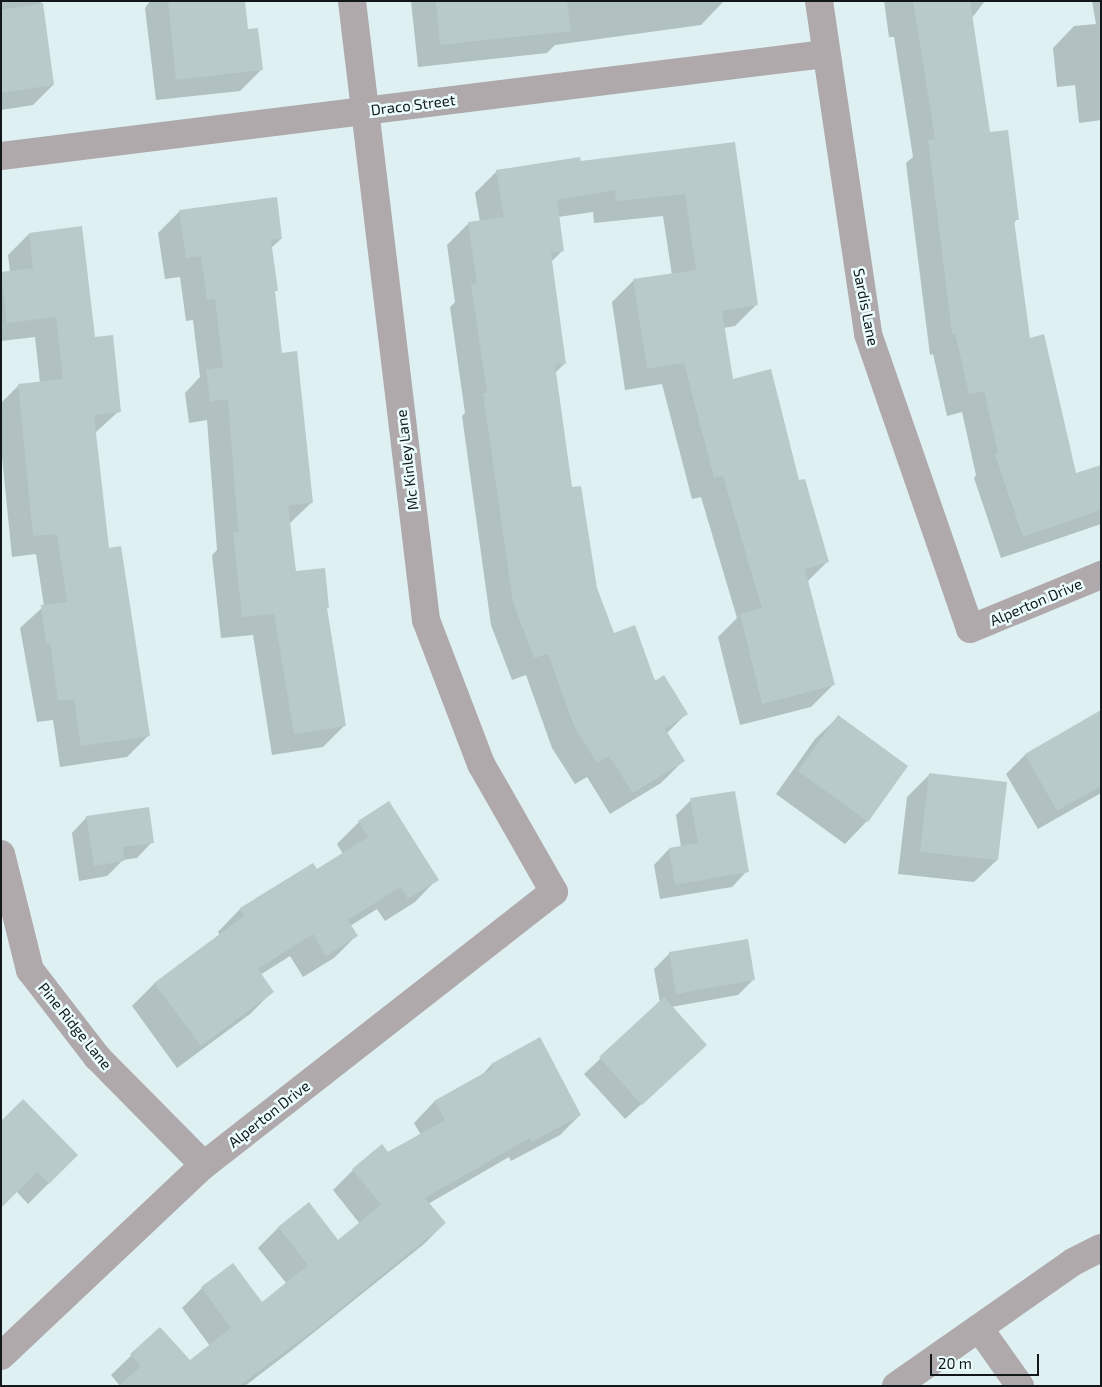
<!DOCTYPE html>
<html>
<head>
<meta charset="utf-8">
<style>
  body { margin:0 }
  #map { position:relative; width:1102px; height:1387px; overflow:hidden; background:#def0f1; font-family:"Exo 2",sans-serif }
  div>[style] { position:absolute }
  .shadow>* { inset:0; background:#0003 }
  .building>* { inset:0; background:#b9cacb }
  .minor>* { height:28px; margin:-14px; padding:0 14px; transform-origin:14px; border-radius:14px; background:#afa9ac }
  span { translate:-50% -50%; white-space:nowrap; text-align:center; line-height:1.15; -webkit-text-stroke:5px #ecfdfe; paint-order:stroke }
  .street-label { font-size:15px; color:#121819 }
  .frame { position:absolute; inset:0; border:2px solid #121819; pointer-events:none }
  .scale { position:absolute; left:930px; top:1354px; width:109px; height:22px; box-sizing:border-box; border:2px solid #121819; border-top:0; padding-left:6px; font-size:15px; line-height:18px; white-space:nowrap; color:#121819; -webkit-text-stroke:4px #ecfdfe; paint-order:stroke }
</style>
</head>
<body>
<div id="map">
  <div class="shadow">
    <i style="clip-path:polygon(1px 1px,41px 1px,53px 85px,33px 105px,1px 110px)"></i>
    <i style="clip-path:polygon(150px 1px,244px 1px,247px 30px,261px 70px,240px 91px,156px 100px,145px 8px)"></i>
    <i style="clip-path:polygon(411px 1px,723px 1px,723px 2px,701px 25px,555px 45px,547px 53px,418px 67px)"></i>
    <i style="clip-path:polygon(884px 1px,985px 1px,971px 19px,989px 134px,1017px 219px,1013px 224px,1029px 339px,1075px 475px,1101px 466px,1101px 524px,1001px 558px,974px 478px,976px 475px,962px 412px,947px 416px,933px 354px,930px 355px,906px 163px,913px 157px,894px 37px,889px 37px)"></i>
    <i style="clip-path:polygon(1092px 1px,1101px 1px,1101px 120px,1079px 123px,1075px 85px,1057px 87px,1053px 48px,1074px 26px,1096px 24px)"></i>
    <i style="clip-path:polygon(734px 144px,757px 304px,735px 326px,723px 328px,732px 380px,798px 482px,828px 561px,807px 582px,833px 685px,811px 707px,740px 725px,718px 637px,737px 618px,701px 497px,692px 499px,662px 384px,625px 390px,612px 302px,634px 280px,672px 275px,663px 216px,594px 223px,593px 212px,558px 217px,563px 250px,551px 262px,565px 363px,555px 373px,571px 488px,596px 588px,613px 634px,686px 714px,666px 734px,683px 761px,661px 783px,610px 814px,587px 777px,575px 784px,552px 748px,526px 675px,512px 680px,491px 625px,462px 416px,465px 413px,450px 307px,455px 302px,447px 245px,469px 223px,480px 222px,475px 193px,497px 171px)"></i>
    <i style="clip-path:polygon(180px 211px,281px 239px,271px 248px,276px 290px,274px 293px,281px 354px,312px 502px,289px 524px,294px 572px,328px 607px,326px 610px,345px 725px,323px 747px,272px 755px,253px 635px,221px 638px,212px 555px,217px 550px,207px 420px,189px 423px,185px 393px,200px 377px,193px 320px,186px 321px,180px 277px,165px 279px,158px 233px)"></i>
    <i style="clip-path:polygon(29px 234px,94px 338px,119px 411px,95px 433px,107px 549px,148px 736px,127px 757px,60px 767px,53px 720px,37px 722px,20px 628px,44px 606px,36px 554px,12px 557px,1px 447px,1px 403px,19px 385px,40px 383px,35px 337px,1px 341px,1px 273px,10px 272px,8px 255px)"></i>
    <i style="clip-path:polygon(1101px 711px,1101px 793px,1038px 829px,1006px 774px,1025px 755px)"></i>
    <i style="clip-path:polygon(838px 717px,906px 767px,867px 821px,845px 844px,776px 794px,815px 739px)"></i>
    <i style="clip-path:polygon(929px 775px,997px 860px,974px 882px,898px 874px,907px 797px)"></i>
    <i style="clip-path:polygon(691px 800px,747px 871px,732px 887px,660px 899px,654px 865px,669px 849px,681px 847px,676px 815px)"></i>
    <i style="clip-path:polygon(87px 817px,152px 842px,137px 858px,123px 860px,107px 876px,79px 881px,72px 833px)"></i>
    <i style="clip-path:polygon(359px 822px,437px 879px,415px 902px,385px 921px,377px 909px,350px 926px,356px 936px,334px 958px,303px 977px,290px 956px,260px 975px,272px 992px,250px 1014px,177px 1068px,132px 1006px,155px 983px,220px 936px,218px 932px,240px 909px,313px 864px,316px 870px,343px 854px,337px 844px)"></i>
    <i style="clip-path:polygon(670px 953px,753px 980px,738px 995px,671px 1007px,690px 1060px,625px 1119px,584px 1074px,660px 1003px,654px 969px)"></i>
    <i style="clip-path:polygon(540px 1039px,580px 1115px,560px 1135px,511px 1161px,509px 1157px,428px 1204px,445px 1223px,424px 1244px,292px 1350px,245px 1386px,120px 1386px,111px 1375px,159px 1329px,189px 1362px,210px 1346px,182px 1308px,202px 1288px,262px 1304px,287px 1284px,258px 1248px,278px 1228px,308px 1204px,338px 1242px,360px 1224px,333px 1190px,353px 1170px,421px 1135px,414px 1123px,434px 1102px,480px 1077px,491px 1065px)"></i>
    <i style="clip-path:polygon(1px 1123px,49px 1183px,28px 1204px,16px 1191px)"></i>
  </div>
  <div class="building">
    <i style="clip-path:polygon(168px 1px,245px 1px,248px 29px,258px 28px,263px 70px,176px 80px)"></i>
    <i style="clip-path:polygon(436px 1px,567px 1px,571px 31px,440px 45px)"></i>
    <i style="clip-path:polygon(913px 1px,970px 1px,990px 132px,1008px 130px,1019px 220px,1014px 220px,1030px 338px,1044px 334px,1076px 473px,1101px 465px,1101px 510px,1023px 537px,995px 454px,998px 453px,984px 391px,969px 394px,955px 333px,952px 333px,928px 140px,935px 139px)"></i>
    <i style="clip-path:polygon(43px 3px,54px 85px,1px 93px,1px 10px)"></i>
    <i style="clip-path:polygon(735px 142px,758px 305px,722px 311px,733px 379px,771px 369px,799px 480px,805px 479px,829px 562px,805px 569px,835px 685px,762px 704px,740px 614px,762px 608px,723px 476px,714px 478px,684px 363px,647px 369px,633px 279px,696px 270px,685px 194px,616px 201px,615px 190px,557px 200px,564px 251px,551px 253px,566px 364px,555px 365px,572px 487px,581px 486px,597px 588px,614px 633px,635px 625px,655px 681px,664px 675px,688px 714px,665px 729px,685px 761px,633px 793px,609px 756px,597px 763px,574px 726px,548px 654px,534px 658px,513px 602px,483px 393px,487px 393px,471px 284px,477px 283px,468px 222px,504px 217px,496px 170px,580px 157px,581px 161px)"></i>
    <i style="clip-path:polygon(277px 197px,282px 239px,271px 240px,278px 291px,275px 291px,282px 353px,297px 351px,313px 503px,288px 505px,296px 571px,325px 568px,329px 608px,327px 608px,346px 726px,294px 734px,274px 614px,242px 617px,233px 532px,238px 531px,228px 399px,210px 402px,206px 370px,223px 367px,215px 299px,207px 300px,201px 256px,186px 258px,179px 210px)"></i>
    <i style="clip-path:polygon(82px 226px,95px 337px,113px 335px,121px 412px,94px 415px,109px 548px,121px 546px,150px 736px,81px 746px,74px 699px,58px 701px,50px 643px,46px 644px,41px 605px,67px 602px,57px 534px,33px 536px,18px 384px,63px 379px,56px 317px,7px 323px,1px 272px,33px 268px,29px 233px)"></i>
    <i style="clip-path:polygon(1101px 710px,1101px 786px,1057px 811px,1025px 754px)"></i>
    <i style="clip-path:polygon(838px 715px,908px 766px,868px 822px,798px 771px)"></i>
    <i style="clip-path:polygon(929px 773px,1007px 782px,998px 860px,920px 852px)"></i>
    <i style="clip-path:polygon(735px 791px,749px 872px,675px 885px,669px 848px,698px 843px,690px 798px)"></i>
    <i style="clip-path:polygon(389px 801px,439px 880px,408px 899px,400px 887px,348px 920px,358px 936px,326px 956px,313px 934px,258px 969px,274px 992px,201px 1046px,154px 983px,244px 916px,240px 908px,313px 863px,317px 869px,368px 837px,358px 821px)"></i>
    <i style="clip-path:polygon(149px 807px,154px 843px,123px 847px,124px 861px,94px 866px,86px 816px)"></i>
    <i style="clip-path:polygon(748px 939px,755px 980px,676px 994px,669px 952px)"></i>
    <i style="clip-path:polygon(664px 997px,707px 1045px,642px 1105px,599px 1057px)"></i>
    <i style="clip-path:polygon(540px 1037px,581px 1115px,532px 1142px,530px 1138px,425px 1198px,446px 1223px,314px 1330px,239px 1386px,119px 1386px,141px 1366px,130px 1354px,160px 1327px,190px 1360px,231px 1328px,201px 1287px,233px 1263px,262px 1302px,308px 1265px,278px 1227px,309px 1202px,338px 1240px,381px 1205px,352px 1169px,382px 1144px,388px 1152px,445px 1120px,434px 1101px,493px 1068px,491px 1064px)"></i>
    <i style="clip-path:polygon(23px 1099px,78px 1155px,49px 1184px,37px 1172px,1px 1208px,1px 1121px)"></i>
  </div>
  <div class="minor">
    <i style="left:819px;top:1px;width:337px;rotate:81.6deg"></i>
    <i style="left:868px;top:334px;width:312px;rotate:70.9deg"></i>
    <i style="left:970px;top:629px;width:142px;rotate:-22.4deg"></i>
    <i style="left:1px;top:156px;width:830px;rotate:-7.06deg"></i>
    <i style="left:1px;top:854px;width:120px;rotate:76deg"></i>
    <i style="left:30px;top:970px;width:110px;rotate:52.4deg"></i>
    <i style="left:97px;top:1057px;width:152px;rotate:45.3deg"></i>
    <i style="left:979px;top:1328px;width:71px;rotate:54.7deg"></i>
    <i style="left:1px;top:1356px;width:279px;rotate:-43.3deg"></i>
    <i style="left:204px;top:1165px;width:444px;rotate:-38deg"></i>
    <i style="left:554px;top:892px;width:147px;rotate:-119.7deg"></i>
    <i style="left:481px;top:764px;width:154px;rotate:-110.9deg"></i>
    <i style="left:426px;top:620px;width:623px;rotate:-96.82deg"></i>
    <i style="left:896px;top:1386px;width:216px;rotate:-35deg"></i>
    <i style="left:1073px;top:1262px;width:31px;rotate:-27deg"></i>
  </div>
  <div class="street-label">
    <span style="left:413px;top:105px;rotate:-7deg">Draco Street</span>
    <span style="left:866px;top:307px;rotate:79deg">Sardis Lane</span>
    <span style="left:407px;top:460px;rotate:-97deg">Mc Kinley Lane</span>
    <span style="left:1036px;top:602px;rotate:-23deg">Alperton Drive</span>
    <span style="left:75px;top:1026px;rotate:51deg">Pine Ridge Lane</span>
    <span style="left:269px;top:1114px;rotate:-38deg">Alperton Drive</span>
  </div>
  <div class="frame"></div>
  <div class="scale">20 m</div>
</div>
</body>
</html>
